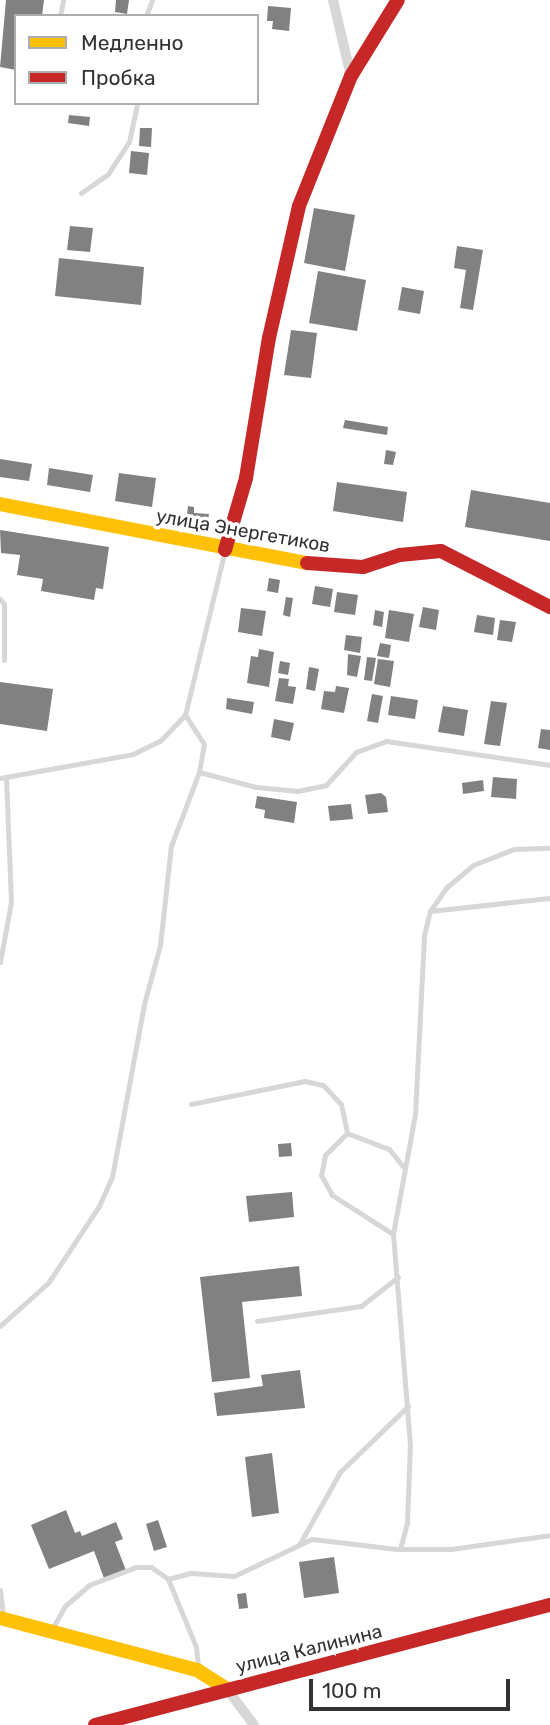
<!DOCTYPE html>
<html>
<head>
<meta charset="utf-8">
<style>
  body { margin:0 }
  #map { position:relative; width:550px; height:1725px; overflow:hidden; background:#fff; font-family:Rubik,sans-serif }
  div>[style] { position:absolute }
  .building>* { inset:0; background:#818181 }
  .lane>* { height:5px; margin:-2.5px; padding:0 2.5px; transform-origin:2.5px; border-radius:2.5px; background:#d7d7d7 }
  .street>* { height:10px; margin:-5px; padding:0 5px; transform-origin:5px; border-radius:5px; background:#d7d7d7 }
  .slow>* { height:14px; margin:-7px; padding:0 7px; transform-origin:7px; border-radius:7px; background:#ffc107 }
  .jam>* { height:14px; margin:-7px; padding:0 7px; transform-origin:7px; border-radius:7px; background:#c62828 }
  span { translate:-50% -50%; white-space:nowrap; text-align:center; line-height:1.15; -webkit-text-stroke:7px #fff; paint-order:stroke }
  .street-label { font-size:19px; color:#333 }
  .legend { position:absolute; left:14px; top:14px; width:245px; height:91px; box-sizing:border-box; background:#fff; border:2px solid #adadad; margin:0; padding:9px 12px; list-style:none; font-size:21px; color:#333 }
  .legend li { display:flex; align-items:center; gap:14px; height:35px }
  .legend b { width:35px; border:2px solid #adadad }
  .scale { position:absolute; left:309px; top:1679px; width:201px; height:32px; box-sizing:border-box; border:4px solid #333; border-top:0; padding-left:9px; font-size:21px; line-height:24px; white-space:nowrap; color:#333; -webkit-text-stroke:5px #fff; paint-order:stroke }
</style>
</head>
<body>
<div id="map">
  <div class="building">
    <i style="clip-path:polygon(6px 0,44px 0,42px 16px,16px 16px,16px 70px,0 67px)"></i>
    <i style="clip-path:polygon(116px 0,129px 0,127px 14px,115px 12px)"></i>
    <i style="clip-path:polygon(268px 6px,291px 8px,289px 31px,272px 29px,273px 21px,267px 21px)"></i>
    <i style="clip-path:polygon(69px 115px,90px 117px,89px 126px,68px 123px)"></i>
    <i style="clip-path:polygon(140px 128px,152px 128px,151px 147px,139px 146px)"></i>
    <i style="clip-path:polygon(131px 151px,149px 153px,147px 175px,129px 173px)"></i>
    <i style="clip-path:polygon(314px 208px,355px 215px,345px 271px,304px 263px)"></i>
    <i style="clip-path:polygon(70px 226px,93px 228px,90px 252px,67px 250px)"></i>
    <i style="clip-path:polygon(457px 246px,483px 250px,473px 310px,460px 308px,466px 270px,454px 268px)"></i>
    <i style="clip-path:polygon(59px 258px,144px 267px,141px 305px,55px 296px)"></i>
    <i style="clip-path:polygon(318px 271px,366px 280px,357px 331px,309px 323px)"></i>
    <i style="clip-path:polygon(402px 287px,424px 291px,420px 314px,398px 310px)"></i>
    <i style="clip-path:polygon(291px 330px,317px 333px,311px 378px,284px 375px)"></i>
    <i style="clip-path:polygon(345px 420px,388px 427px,387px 435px,343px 428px)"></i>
    <i style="clip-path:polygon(386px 450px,396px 452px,393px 465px,384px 464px)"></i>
    <i style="clip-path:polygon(0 459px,32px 464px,29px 481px,0 477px)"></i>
    <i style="clip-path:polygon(49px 468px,93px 475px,90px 492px,47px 485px)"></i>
    <i style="clip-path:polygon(119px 473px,156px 478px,152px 507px,115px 501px)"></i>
    <i style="clip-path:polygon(337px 482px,407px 492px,403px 522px,333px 511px)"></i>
    <i style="clip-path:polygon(471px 490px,550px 503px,550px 541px,465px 527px)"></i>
    <i style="clip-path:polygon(188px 506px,194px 507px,194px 513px,209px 514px,207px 526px,186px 523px)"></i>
    <i style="clip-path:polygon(0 530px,109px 547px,103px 589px,96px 588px,94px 600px,41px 591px,43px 579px,17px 575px,20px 555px,1px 553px)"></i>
    <i style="clip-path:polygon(269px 578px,280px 580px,278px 593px,267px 591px)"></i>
    <i style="clip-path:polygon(315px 586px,333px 589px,330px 607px,312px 604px)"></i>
    <i style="clip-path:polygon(337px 592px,358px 595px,355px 615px,334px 612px)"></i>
    <i style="clip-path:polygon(286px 597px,293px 598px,290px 617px,283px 615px)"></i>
    <i style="clip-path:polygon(423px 607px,439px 610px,436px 630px,419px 627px)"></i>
    <i style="clip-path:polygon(241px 608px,266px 611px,262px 636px,238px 632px)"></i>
    <i style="clip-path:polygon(375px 610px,384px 612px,382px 627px,373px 625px)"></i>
    <i style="clip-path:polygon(389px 610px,414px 614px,409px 642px,385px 638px)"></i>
    <i style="clip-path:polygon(477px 615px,495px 618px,493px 635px,474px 632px)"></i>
    <i style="clip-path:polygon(500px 620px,516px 622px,512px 642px,497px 640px)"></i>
    <i style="clip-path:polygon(346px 635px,362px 637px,360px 653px,344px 650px)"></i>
    <i style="clip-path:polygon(380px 643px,391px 645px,389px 658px,377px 656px)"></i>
    <i style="clip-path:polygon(259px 649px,274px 652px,269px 687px,247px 683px,251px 656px,258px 657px)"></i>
    <i style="clip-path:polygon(348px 654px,361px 656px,357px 677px,347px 675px)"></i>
    <i style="clip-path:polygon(367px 657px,376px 658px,372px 681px,364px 680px)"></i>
    <i style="clip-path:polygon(378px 659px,394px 661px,390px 687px,374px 684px)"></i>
    <i style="clip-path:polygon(280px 661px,290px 663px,288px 675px,278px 673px)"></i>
    <i style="clip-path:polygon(309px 667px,319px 669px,315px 691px,306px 689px)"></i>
    <i style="clip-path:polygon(279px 678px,289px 679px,288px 686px,296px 687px,293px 704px,275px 701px)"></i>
    <i style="clip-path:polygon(0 682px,53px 689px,47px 731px,0 724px)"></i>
    <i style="clip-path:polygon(336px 686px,349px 688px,344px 713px,321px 709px,324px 691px,335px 692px)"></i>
    <i style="clip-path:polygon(372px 694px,383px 696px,378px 723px,367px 721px)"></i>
    <i style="clip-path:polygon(391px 696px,418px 700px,415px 719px,388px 715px)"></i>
    <i style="clip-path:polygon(227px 698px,254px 702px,252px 714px,226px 709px)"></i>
    <i style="clip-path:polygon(491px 701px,507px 703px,500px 746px,484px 744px)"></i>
    <i style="clip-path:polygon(443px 706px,468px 710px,464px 736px,438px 732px)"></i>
    <i style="clip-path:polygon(274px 719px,294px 723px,290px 741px,271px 737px)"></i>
    <i style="clip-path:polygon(541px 729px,550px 730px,550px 750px,538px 748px)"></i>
    <i style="clip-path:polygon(493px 777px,517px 779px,516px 799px,491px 797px)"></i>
    <i style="clip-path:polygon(483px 780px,484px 791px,463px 794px,462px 783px)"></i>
    <i style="clip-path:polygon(381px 793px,386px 797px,388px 812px,368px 814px,365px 795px)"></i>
    <i style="clip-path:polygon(257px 796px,297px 802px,294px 823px,264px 818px,265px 810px,255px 808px)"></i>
    <i style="clip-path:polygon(351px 804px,353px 819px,330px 821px,328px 806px)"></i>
    <i style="clip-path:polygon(291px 1143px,292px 1156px,279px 1157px,278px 1144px)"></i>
    <i style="clip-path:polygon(292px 1192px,294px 1217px,249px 1222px,246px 1196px)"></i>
    <i style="clip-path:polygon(299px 1266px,302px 1296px,242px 1302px,250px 1378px,212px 1382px,200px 1277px)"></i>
    <i style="clip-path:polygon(300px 1370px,305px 1408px,217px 1416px,214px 1393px,263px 1386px,261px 1375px)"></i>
    <i style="clip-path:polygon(272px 1453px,279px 1513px,252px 1517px,245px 1457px)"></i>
    <i style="clip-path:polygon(66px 1510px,75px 1533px,80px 1531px,82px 1536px,116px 1522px,123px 1539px,115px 1542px,127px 1573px,105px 1581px,94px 1551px,49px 1569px,31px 1525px)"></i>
    <i style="clip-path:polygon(158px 1520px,167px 1547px,154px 1551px,146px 1524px)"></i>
    <i style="clip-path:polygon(334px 1557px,339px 1593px,304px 1598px,299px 1562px)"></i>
    <i style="clip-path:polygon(246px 1593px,248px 1608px,239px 1609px,237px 1594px)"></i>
  </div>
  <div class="lane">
    <i style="left:60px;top:16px;width:16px;rotate:-79deg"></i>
    <i style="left:146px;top:16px;width:17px;rotate:-69deg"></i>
    <i style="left:81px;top:193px;width:33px;rotate:-35deg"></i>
    <i style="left:108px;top:174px;width:38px;rotate:-57deg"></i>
    <i style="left:129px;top:142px;width:40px;rotate:-78deg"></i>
    <i style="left:0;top:599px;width:6px;rotate:51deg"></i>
    <i style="left:4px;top:604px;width:56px;rotate:90deg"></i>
    <i style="left:199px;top:772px;width:59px;rotate:14.7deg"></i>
    <i style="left:256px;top:787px;width:42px;rotate:5.4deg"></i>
    <i style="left:298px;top:791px;width:29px;rotate:-12deg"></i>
    <i style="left:326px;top:785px;width:45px;rotate:-47.7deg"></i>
    <i style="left:356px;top:752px;width:32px;rotate:-20deg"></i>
    <i style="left:386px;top:741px;width:166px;rotate:8.3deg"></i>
    <i style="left:0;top:778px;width:135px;rotate:-10.2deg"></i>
    <i style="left:133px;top:754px;width:30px;rotate:-26deg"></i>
    <i style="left:160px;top:741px;width:36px;rotate:-46deg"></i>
    <i style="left:185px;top:715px;width:170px;rotate:-76.4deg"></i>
    <i style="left:430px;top:911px;width:121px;rotate:-6.2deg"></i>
    <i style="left:0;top:962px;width:61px;rotate:-79.6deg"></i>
    <i style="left:11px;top:902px;width:124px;rotate:-92.3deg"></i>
    <i style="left:191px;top:1104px;width:116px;rotate:-11.4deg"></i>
    <i style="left:305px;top:1081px;width:18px;rotate:13deg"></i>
    <i style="left:323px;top:1085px;width:26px;rotate:47deg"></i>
    <i style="left:341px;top:1104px;width:30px;rotate:78deg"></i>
    <i style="left:347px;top:1133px;width:45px;rotate:20.9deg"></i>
    <i style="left:389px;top:1149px;width:22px;rotate:51deg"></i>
    <i style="left:347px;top:1133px;width:31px;rotate:135deg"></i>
    <i style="left:325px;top:1155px;width:20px;rotate:101deg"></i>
    <i style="left:321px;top:1175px;width:23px;rotate:61deg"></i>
    <i style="left:332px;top:1195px;width:72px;rotate:32.6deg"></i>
    <i style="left:257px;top:1321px;width:105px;rotate:-8.2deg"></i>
    <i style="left:361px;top:1306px;width:47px;rotate:-38.1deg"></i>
    <i style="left:0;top:1326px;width:64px;rotate:-41.9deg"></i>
    <i style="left:48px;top:1283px;width:92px;rotate:-56.5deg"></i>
    <i style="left:99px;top:1206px;width:32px;rotate:-66deg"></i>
    <i style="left:112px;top:1177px;width:176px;rotate:-79.5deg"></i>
    <i style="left:144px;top:1004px;width:61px;rotate:-74.8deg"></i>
    <i style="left:160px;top:945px;width:100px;rotate:-83.7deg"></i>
    <i style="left:171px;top:846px;width:79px;rotate:-69.3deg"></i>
    <i style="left:199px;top:772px;width:28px;rotate:-80deg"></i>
    <i style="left:204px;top:744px;width:35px;rotate:-123deg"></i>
    <i style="left:299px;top:1545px;width:84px;rotate:-60.7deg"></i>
    <i style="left:340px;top:1472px;width:95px;rotate:-44.1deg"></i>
    <i style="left:400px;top:1549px;width:28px;rotate:-75deg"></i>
    <i style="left:407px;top:1522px;width:77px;rotate:-87.8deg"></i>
    <i style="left:410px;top:1445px;width:212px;rotate:-94.6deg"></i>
    <i style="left:393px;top:1234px;width:122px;rotate:-79.6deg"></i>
    <i style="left:415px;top:1114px;width:179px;rotate:-87.1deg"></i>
    <i style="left:424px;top:935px;width:25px;rotate:-76deg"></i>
    <i style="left:430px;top:911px;width:29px;rotate:-55deg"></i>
    <i style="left:447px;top:887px;width:34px;rotate:-40deg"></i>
    <i style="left:473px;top:865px;width:44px;rotate:-21.3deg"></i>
    <i style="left:514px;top:849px;width:36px;rotate:-2deg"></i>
    <i style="left:168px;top:1579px;width:24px;rotate:-15deg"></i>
    <i style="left:191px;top:1573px;width:43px;rotate:4deg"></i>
    <i style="left:234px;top:1576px;width:86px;rotate:-25.4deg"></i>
    <i style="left:312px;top:1539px;width:85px;rotate:6.8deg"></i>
    <i style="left:396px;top:1549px;width:55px"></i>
    <i style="left:451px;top:1549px;width:100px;rotate:-8deg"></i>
    <i style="left:0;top:1590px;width:26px;rotate:83deg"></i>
    <i style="left:51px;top:1631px;width:29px;rotate:-61deg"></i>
    <i style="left:65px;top:1606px;width:32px;rotate:-41deg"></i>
    <i style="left:89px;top:1585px;width:50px;rotate:-21deg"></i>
    <i style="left:136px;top:1567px;width:15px"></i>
    <i style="left:151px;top:1567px;width:21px;rotate:35deg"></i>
    <i style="left:168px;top:1579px;width:74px;rotate:67.6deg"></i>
    <i style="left:196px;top:1647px;width:20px;rotate:84deg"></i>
  </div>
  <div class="street">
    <i style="left:333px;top:0;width:78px;rotate:76.7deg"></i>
    <i style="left:227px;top:1689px;width:45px;rotate:53.1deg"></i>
  </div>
  <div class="slow">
    <i style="left:0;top:504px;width:313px;rotate:10.9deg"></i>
    <i style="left:0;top:1618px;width:204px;rotate:14.8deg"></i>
    <i style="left:197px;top:1670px;width:36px;rotate:32deg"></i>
  </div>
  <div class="jam">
    <i style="left:225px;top:550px;width:75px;rotate:-73.7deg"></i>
    <i style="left:246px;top:478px;width:142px;rotate:-80.7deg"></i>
    <i style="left:269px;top:338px;width:135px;rotate:-77.2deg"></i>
    <i style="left:299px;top:206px;width:140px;rotate:-68.2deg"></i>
    <i style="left:351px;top:76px;width:89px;rotate:-58.3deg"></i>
    <i style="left:307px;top:563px;width:56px;rotate:4.1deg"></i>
    <i style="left:363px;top:567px;width:39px;rotate:-18deg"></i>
    <i style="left:400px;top:555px;width:41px;rotate:-5.6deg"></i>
    <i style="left:441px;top:551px;width:123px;rotate:27.2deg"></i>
    <i style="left:95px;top:1725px;width:471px;rotate:-14.8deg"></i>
  </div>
  <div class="street-label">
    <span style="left:243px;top:531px;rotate:10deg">улица Энергетиков</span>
    <span style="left:309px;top:1649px;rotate:-14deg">улица Калинина</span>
  </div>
  <ul class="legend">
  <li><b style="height:9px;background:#ffc107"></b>Медленно</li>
  <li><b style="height:9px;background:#c62828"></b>Пробка</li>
  </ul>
  <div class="scale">100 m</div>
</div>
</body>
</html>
